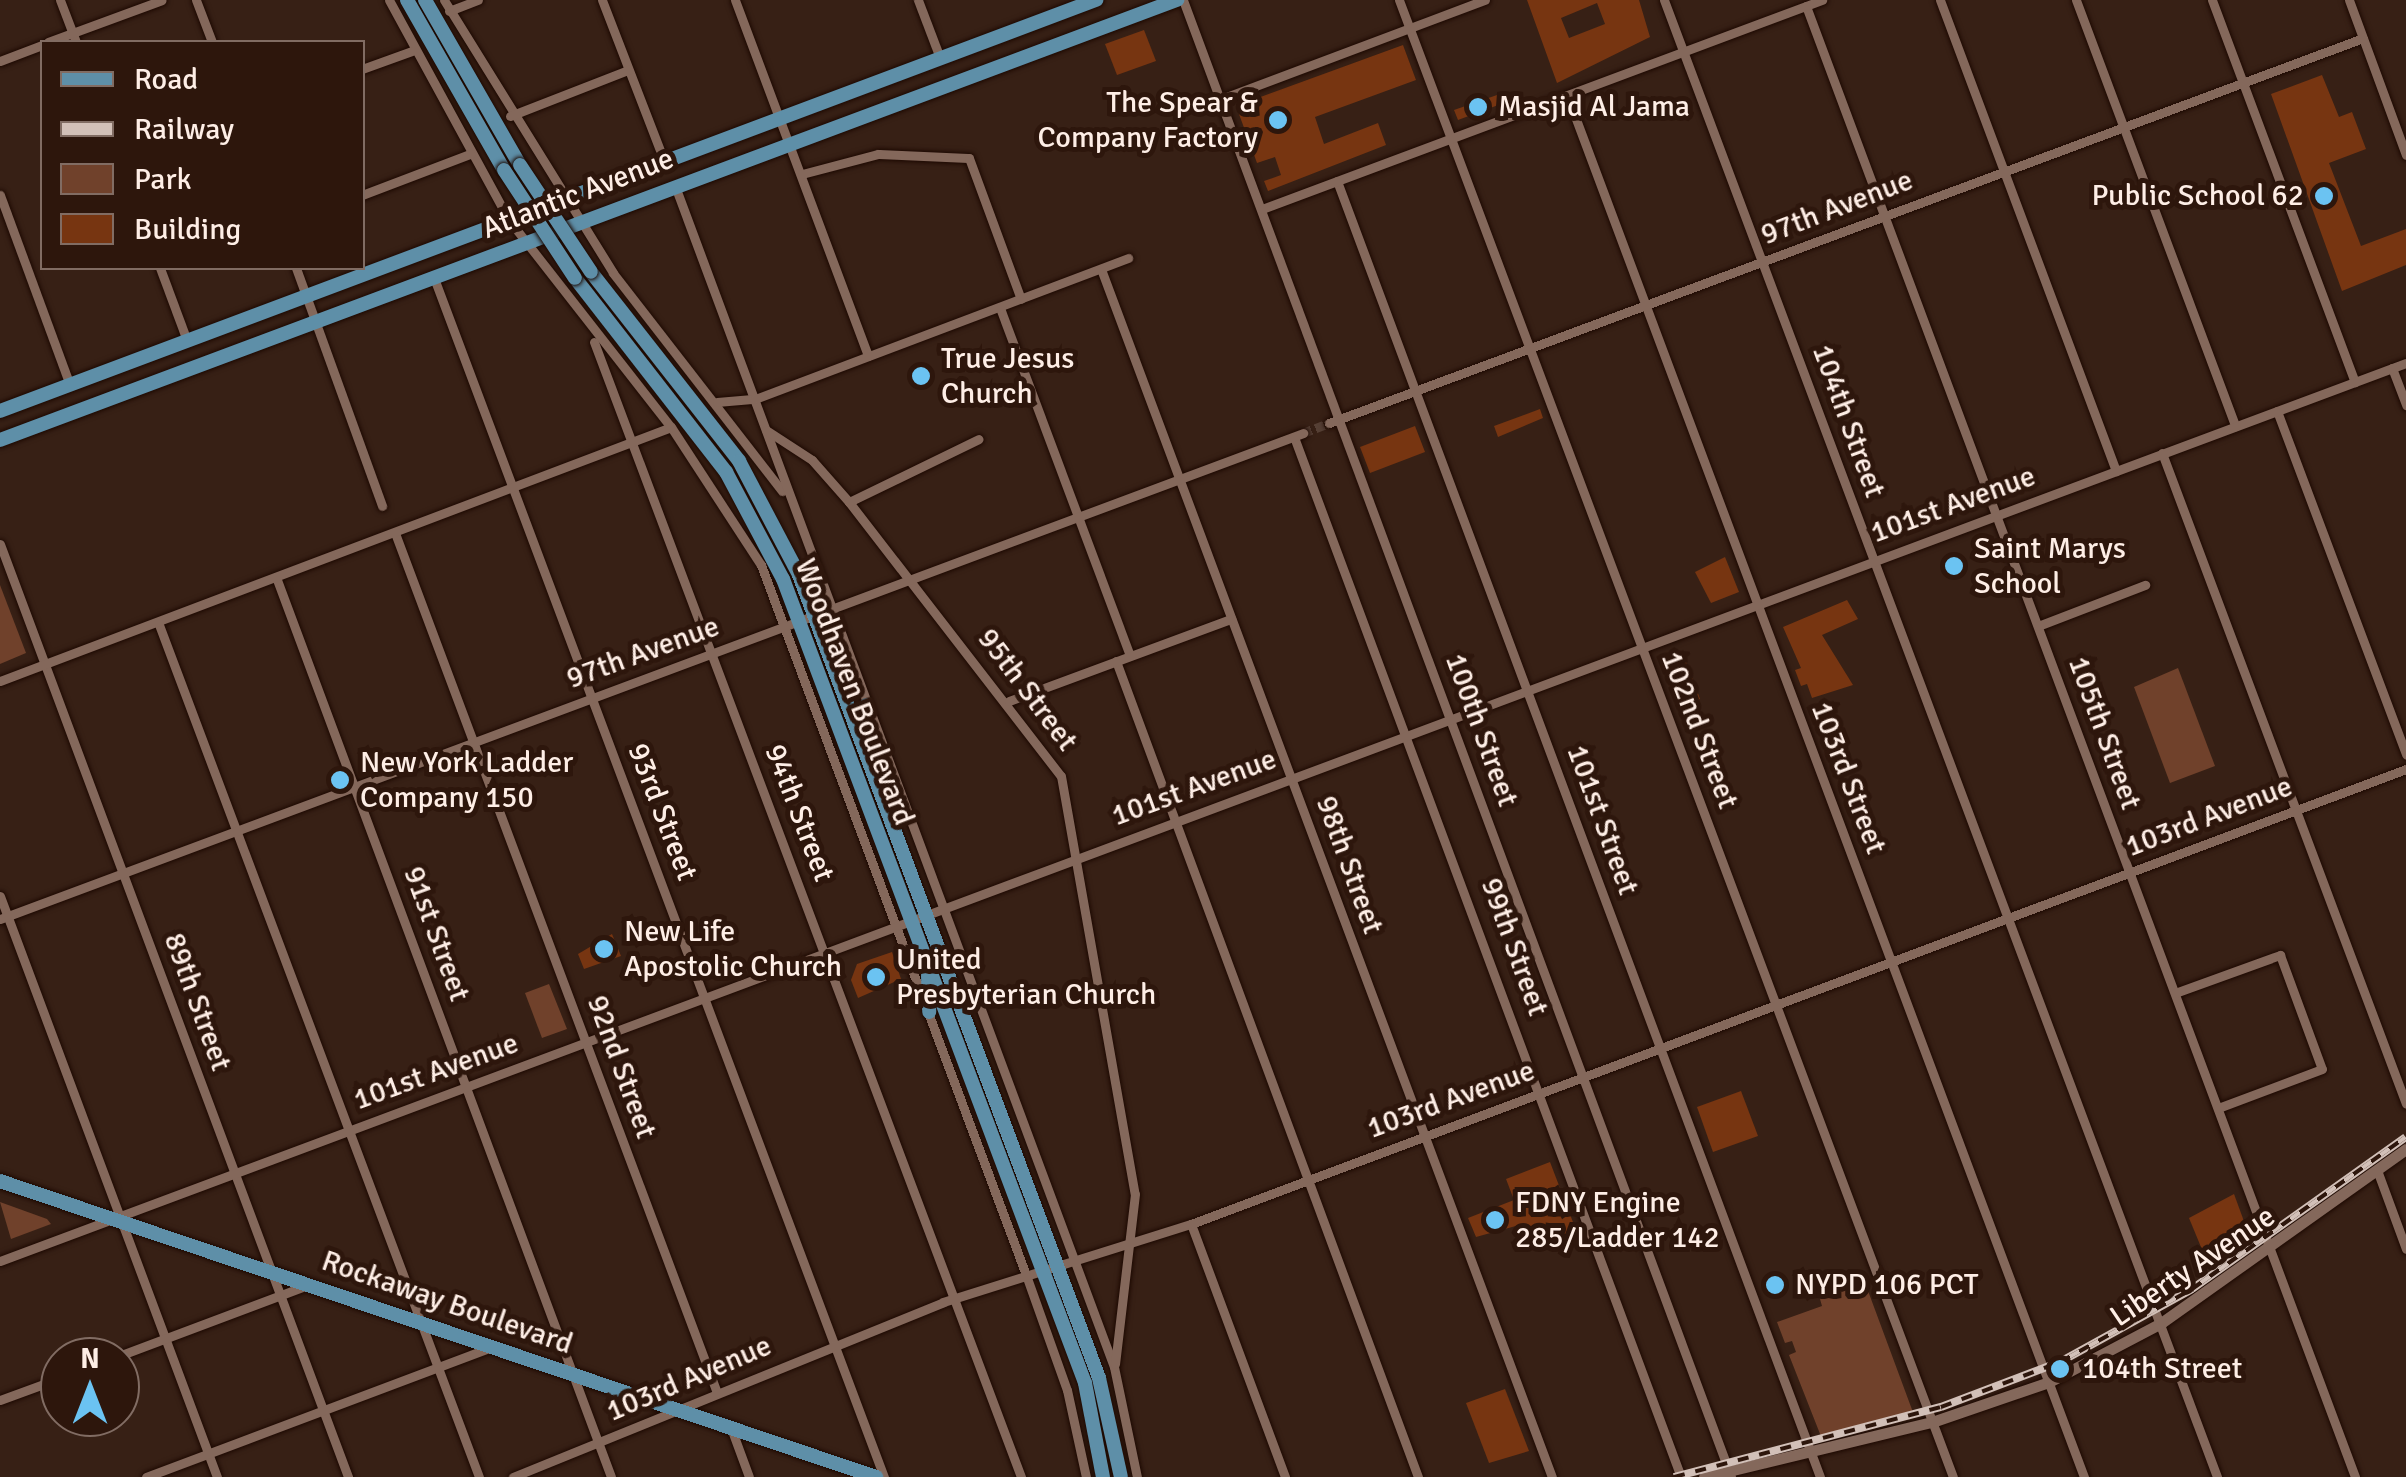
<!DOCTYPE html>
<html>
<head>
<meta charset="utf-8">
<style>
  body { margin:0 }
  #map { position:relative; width:2406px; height:1477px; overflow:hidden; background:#372015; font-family:Signika,sans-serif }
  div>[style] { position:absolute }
  .green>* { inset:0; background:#70412b }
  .building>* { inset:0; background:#773511 }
  .minor-tunnel>* { height:9px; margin-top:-4.5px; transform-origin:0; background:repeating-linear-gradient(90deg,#553f34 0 9px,transparent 0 13.5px) }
  .roads { filter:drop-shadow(0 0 2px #1d0902) drop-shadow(0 0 2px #1d0902) }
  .minor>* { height:9px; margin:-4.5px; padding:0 4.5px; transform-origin:4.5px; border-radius:4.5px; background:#84685b }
  .tertiary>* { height:11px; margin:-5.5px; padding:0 5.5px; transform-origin:5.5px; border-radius:5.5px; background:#84685b }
  .primary>* { height:14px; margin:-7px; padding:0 7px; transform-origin:7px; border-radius:7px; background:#5e8fa8 }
  .rail>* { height:8px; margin-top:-4px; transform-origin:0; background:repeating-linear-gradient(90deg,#2d160c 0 11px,#d2c0b8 0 22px); box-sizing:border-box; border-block:2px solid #d2c0b8 }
  .bridges { filter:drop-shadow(0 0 2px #1d0902) drop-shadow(0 0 2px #1d0902) }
  .primary-bridge>* { height:14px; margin:-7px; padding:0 7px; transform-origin:7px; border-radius:7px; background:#5e8fa8 }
  .dots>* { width:28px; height:28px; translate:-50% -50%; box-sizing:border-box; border:5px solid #2d160c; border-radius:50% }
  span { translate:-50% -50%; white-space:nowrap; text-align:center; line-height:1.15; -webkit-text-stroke:10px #2d160c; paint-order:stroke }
  .poi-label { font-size:30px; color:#feeee6 }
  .right { translate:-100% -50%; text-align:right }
  .left { translate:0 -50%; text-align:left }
  .street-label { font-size:30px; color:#feeee6 }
  .legend { position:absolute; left:40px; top:40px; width:325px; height:230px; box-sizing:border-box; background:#2d160c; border:2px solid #816c63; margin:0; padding:12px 18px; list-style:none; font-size:30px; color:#feeee6 }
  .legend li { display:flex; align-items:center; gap:20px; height:50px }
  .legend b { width:50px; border:2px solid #816c63 }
  .north { position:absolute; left:40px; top:1337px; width:100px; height:100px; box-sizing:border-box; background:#2d160c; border:2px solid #816c63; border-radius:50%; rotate:0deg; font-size:28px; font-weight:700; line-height:40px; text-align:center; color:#feeee6 }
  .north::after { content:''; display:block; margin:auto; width:35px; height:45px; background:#6bc3f2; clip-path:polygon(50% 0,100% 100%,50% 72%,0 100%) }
</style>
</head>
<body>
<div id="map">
  <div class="green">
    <i style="clip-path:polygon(0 585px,26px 653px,0 664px)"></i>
    <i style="clip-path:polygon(2178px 668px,2215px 766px,2170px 783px,2134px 687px)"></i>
    <i style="clip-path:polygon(549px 984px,567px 1029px,542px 1038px,525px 993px)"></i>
    <i style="clip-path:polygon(0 1202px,47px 1219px,51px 1224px,11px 1239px)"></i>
    <i style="clip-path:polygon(1864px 1280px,1914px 1415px,1822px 1439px,1789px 1355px,1796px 1352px,1792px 1341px,1785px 1343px,1777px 1322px,1822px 1306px,1818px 1292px)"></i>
  </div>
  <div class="building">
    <i style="clip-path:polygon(evenodd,1527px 0,1639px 0,1650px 37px,1557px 83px,1527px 0,1597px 3px,1605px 24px,1569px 38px,1561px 18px,1597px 3px)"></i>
    <i style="clip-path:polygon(1144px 30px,1156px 61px,1117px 75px,1105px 44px)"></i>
    <i style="clip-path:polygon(1403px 45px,1416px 80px,1315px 117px,1324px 144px,1378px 123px,1386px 145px,1268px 191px,1264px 181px,1281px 175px,1275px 157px,1257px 163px,1236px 106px)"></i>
    <i style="clip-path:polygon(2322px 75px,2339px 117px,2352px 112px,2366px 149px,2329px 163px,2361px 246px,2406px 229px,2406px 265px,2342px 291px,2271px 94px)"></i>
    <i style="clip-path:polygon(1497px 95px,1501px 104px,1458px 120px,1454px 110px)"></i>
    <i style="clip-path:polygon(1540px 409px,1543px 418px,1498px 437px,1494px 426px)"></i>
    <i style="clip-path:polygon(1415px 426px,1425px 452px,1370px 473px,1360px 447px)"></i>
    <i style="clip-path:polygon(1725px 557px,1739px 592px,1711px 603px,1695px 572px)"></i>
    <i style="clip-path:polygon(1847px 600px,1858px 619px,1822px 635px,1853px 685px,1812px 698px,1807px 684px,1801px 686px,1795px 670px,1801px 668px,1783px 627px)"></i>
    <i style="clip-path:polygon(1683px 654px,1700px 699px,1678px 708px,1661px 662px)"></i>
    <i style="clip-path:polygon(612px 934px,621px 956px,584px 969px,578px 954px)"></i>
    <i style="clip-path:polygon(892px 952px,901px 979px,858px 998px,851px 980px,857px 964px)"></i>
    <i style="clip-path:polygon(1741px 1091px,1758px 1136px,1713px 1152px,1697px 1107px)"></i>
    <i style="clip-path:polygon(1550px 1162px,1576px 1230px,1531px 1247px,1523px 1224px,1476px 1237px,1468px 1218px,1514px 1200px,1506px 1179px)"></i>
    <i style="clip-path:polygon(2234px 1194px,2249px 1235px,2208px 1264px,2189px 1218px)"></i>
    <i style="clip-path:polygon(1505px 1389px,1529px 1451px,1489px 1463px,1466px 1403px)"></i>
  </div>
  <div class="minor-tunnel">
    <i style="left:1303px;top:433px;width:28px;rotate:-21deg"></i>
  </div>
  <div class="roads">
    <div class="minor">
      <i style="left:60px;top:0;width:45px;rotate:69.1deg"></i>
      <i style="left:196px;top:0;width:45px;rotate:69.1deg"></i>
      <i style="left:389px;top:0;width:251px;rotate:61.4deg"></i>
      <i style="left:509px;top:220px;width:263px;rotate:52deg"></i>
      <i style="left:671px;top:427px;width:165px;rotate:56.9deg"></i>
      <i style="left:761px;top:565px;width:758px;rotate:69.53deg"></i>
      <i style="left:1026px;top:1275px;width:122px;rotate:70.4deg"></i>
      <i style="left:1067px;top:1390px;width:89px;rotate:77.7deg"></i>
      <i style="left:444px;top:0;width:321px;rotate:58.2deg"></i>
      <i style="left:613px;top:273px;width:276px;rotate:52.2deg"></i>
      <i style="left:602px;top:0;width:173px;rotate:68.9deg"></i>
      <i style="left:735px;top:0;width:380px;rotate:69.5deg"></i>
      <i style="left:918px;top:0;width:62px;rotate:69.2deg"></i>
      <i style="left:1183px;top:0;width:1575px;rotate:69.64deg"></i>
      <i style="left:1399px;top:0;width:1577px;rotate:69.44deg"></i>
      <i style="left:1664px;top:0;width:1577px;rotate:69.47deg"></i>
      <i style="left:1940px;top:0;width:503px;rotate:69.51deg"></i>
      <i style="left:2076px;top:0;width:455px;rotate:69.5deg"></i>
      <i style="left:2212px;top:0;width:408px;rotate:69.5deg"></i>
      <i style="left:2349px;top:0;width:165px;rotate:69.8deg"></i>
      <i style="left:1806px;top:6px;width:1570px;rotate:69.53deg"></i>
      <i style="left:449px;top:11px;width:31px;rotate:-21deg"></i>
      <i style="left:48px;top:42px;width:121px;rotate:-20.2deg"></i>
      <i style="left:0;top:61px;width:45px;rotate:-20.9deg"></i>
      <i style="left:362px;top:69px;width:53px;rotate:-19.8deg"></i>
      <i style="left:1567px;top:95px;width:1476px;rotate:69.49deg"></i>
      <i style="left:1221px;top:99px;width:282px;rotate:-20.6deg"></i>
      <i style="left:510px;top:116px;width:127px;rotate:-21.3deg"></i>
      <i style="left:802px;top:174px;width:79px;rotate:-14.7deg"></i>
      <i style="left:878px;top:154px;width:91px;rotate:2.5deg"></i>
      <i style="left:969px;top:158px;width:150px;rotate:69.8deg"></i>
      <i style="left:1337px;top:181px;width:1383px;rotate:69.56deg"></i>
      <i style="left:675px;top:186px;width:1260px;rotate:69.61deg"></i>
      <i style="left:1114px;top:1367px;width:112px;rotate:78.2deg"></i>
      <i style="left:0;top:195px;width:202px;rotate:69.8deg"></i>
      <i style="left:362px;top:195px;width:116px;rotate:-20.8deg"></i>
      <i style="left:1262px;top:209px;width:598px;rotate:-20.47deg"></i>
      <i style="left:160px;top:268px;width:75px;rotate:69.6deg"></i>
      <i style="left:296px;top:268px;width:253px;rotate:70.1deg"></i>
      <i style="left:1101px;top:269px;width:1289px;rotate:69.53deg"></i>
      <i style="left:434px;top:278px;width:1281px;rotate:69.43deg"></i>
      <i style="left:1000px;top:308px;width:371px;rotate:69.5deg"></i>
      <i style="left:594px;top:342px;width:1213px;rotate:69.38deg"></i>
      <i style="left:2392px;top:368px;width:40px;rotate:69deg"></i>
      <i style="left:717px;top:402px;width:38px;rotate:-5deg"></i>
      <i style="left:755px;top:399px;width:399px;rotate:-20.7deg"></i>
      <i style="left:2277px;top:411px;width:367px;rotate:69.4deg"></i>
      <i style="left:1329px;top:423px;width:1103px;rotate:-20.42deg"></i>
      <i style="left:766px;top:430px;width:55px;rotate:33.1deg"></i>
      <i style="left:812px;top:460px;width:56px;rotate:48.6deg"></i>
      <i style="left:849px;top:502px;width:346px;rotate:52.3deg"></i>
      <i style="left:1061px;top:776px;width:424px;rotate:80deg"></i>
      <i style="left:1135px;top:1194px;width:171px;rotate:96.7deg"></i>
      <i style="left:1294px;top:437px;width:1110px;rotate:69.59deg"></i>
      <i style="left:2162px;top:453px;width:695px;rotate:69.45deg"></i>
      <i style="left:849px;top:502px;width:144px;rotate:-25.9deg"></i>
      <i style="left:395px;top:533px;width:918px;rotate:69.47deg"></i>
      <i style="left:0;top:544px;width:996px;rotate:69.54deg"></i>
      <i style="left:276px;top:577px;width:960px;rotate:69.58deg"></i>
      <i style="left:158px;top:622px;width:913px;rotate:69.42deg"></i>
      <i style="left:2038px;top:626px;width:115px;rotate:-21deg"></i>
      <i style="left:1116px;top:661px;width:870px;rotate:69.69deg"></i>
      <i style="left:0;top:681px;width:717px;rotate:-20.73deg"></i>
      <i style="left:1009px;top:701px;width:237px;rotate:-20.3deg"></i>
      <i style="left:0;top:896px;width:620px;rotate:69.52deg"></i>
      <i style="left:0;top:919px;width:1391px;rotate:-20.45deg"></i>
      <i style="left:2175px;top:993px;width:112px;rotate:-19.9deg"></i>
      <i style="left:2280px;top:955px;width:121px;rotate:69.8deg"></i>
      <i style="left:2322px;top:1069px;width:111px;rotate:159.4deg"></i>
      <i style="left:2377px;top:1170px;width:84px;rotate:69.8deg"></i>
      <i style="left:1191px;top:1224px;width:270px;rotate:69.6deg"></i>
      <i style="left:0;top:1261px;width:2568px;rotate:-20.47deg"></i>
      <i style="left:116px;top:1357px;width:202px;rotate:-20.6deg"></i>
      <i style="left:0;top:1400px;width:64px;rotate:-20.1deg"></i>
      <i style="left:731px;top:1428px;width:52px;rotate:69.8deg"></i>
      <i style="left:146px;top:1477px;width:370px;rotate:-20.6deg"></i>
      <i style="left:513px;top:1477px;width:464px;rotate:-22.1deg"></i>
      <i style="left:943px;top:1302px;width:260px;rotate:-17.5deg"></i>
      <i style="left:1191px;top:1224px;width:1297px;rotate:-20.53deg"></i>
    </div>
    <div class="tertiary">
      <i style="left:1704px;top:1477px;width:235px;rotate:-13.6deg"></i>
      <i style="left:1932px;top:1422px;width:124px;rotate:-18.9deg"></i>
      <i style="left:2049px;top:1382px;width:127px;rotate:-27.8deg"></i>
      <i style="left:2161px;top:1323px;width:301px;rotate:-35.4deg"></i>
    </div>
    <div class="primary">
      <i style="left:407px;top:0;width:196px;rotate:60.3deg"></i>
      <i style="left:425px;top:0;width:190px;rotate:60.1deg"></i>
      <i style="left:591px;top:272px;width:240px;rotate:51.9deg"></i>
      <i style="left:739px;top:461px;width:129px;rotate:62.2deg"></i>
      <i style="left:799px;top:575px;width:857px;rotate:69.51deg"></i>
      <i style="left:1099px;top:1378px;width:101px;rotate:77.5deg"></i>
      <i style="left:575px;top:278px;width:246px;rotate:52.1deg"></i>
      <i style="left:726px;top:472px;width:121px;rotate:62deg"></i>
      <i style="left:783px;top:579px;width:859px;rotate:69.41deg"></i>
      <i style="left:1085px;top:1383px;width:96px;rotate:79.2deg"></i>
      <i style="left:0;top:411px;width:1171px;rotate:-20.56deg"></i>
      <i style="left:0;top:440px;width:1257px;rotate:-20.5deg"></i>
      <i style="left:862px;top:734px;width:29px;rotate:-82deg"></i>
      <i style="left:928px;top:976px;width:36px;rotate:88deg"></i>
      <i style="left:0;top:1181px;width:925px;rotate:18.67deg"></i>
    </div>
  </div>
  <div class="rail">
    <i style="left:1674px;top:1477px;width:276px;rotate:-14.7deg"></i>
    <i style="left:1941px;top:1407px;width:127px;rotate:-20.7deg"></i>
    <i style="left:2060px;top:1362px;width:151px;rotate:-28.9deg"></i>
    <i style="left:2192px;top:1289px;width:262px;rotate:-35.4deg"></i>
  </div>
  <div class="bridges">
    <div class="primary-bridge">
      <i style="left:520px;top:165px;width:128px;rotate:56.4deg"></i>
      <i style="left:504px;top:170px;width:129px;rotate:56.7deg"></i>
    </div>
  </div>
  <div class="dots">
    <i style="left:1478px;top:107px;background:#6bc3f2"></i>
    <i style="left:1278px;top:120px;background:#6bc3f2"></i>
    <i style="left:2324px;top:196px;background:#6bc3f2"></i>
    <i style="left:921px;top:376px;background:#6bc3f2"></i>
    <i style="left:1954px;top:566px;background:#6bc3f2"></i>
    <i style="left:340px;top:780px;background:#6bc3f2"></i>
    <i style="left:604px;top:949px;background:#6bc3f2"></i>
    <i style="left:876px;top:977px;background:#6bc3f2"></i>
    <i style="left:1495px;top:1220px;background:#6bc3f2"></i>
    <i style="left:1775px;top:1285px;background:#6bc3f2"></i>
    <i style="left:2060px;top:1369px;background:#6bc3f2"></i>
  </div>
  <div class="poi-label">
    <span class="right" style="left:1258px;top:120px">The Spear &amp;<br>Company Factory</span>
    <span class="left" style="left:1498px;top:107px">Masjid Al Jama</span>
    <span class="right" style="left:2304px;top:196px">Public School 62</span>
    <span class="left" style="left:941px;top:376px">True Jesus<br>Church</span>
    <span class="left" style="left:1974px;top:566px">Saint Marys<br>School</span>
    <span class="left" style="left:360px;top:780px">New York Ladder<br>Company 150</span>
    <span class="left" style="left:624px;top:949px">New Life<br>Apostolic Church</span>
    <span class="left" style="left:896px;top:977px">United<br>Presbyterian Church</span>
    <span class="left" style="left:1515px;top:1220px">FDNY Engine<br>285/Ladder 142</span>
    <span class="left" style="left:1795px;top:1285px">NYPD 106 PCT</span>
    <span class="left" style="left:2082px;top:1369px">104th Street</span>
  </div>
  <div class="street-label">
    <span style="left:578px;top:194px;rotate:-21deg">Atlantic Avenue</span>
    <span style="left:1837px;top:208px;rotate:-21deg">97th Avenue</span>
    <span style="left:1848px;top:421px;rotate:70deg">104th Street</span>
    <span style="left:1953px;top:505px;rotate:-20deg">101st Avenue</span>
    <span style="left:643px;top:653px;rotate:-20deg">97th Avenue</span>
    <span style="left:1027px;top:690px;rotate:53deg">95th Street</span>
    <span style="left:854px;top:692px;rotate:69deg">Woodhaven Boulevard</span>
    <span style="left:1481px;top:730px;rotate:70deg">100th Street</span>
    <span style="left:1699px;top:730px;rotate:69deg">102nd Street</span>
    <span style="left:2104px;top:733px;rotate:70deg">105th Street</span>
    <span style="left:1848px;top:778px;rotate:69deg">103rd Street</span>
    <span style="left:1194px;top:788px;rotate:-20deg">101st Avenue</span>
    <span style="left:662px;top:812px;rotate:69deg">93rd Street</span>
    <span style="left:799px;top:813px;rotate:69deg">94th Street</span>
    <span style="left:2209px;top:817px;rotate:-21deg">103rd Avenue</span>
    <span style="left:1602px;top:820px;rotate:70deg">101st Street</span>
    <span style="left:1349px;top:865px;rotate:70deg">98th Street</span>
    <span style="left:436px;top:934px;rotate:70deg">91st Street</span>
    <span style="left:1514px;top:947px;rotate:70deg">99th Street</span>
    <span style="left:197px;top:1002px;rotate:70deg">89th Street</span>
    <span style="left:621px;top:1067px;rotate:70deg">92nd Street</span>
    <span style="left:436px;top:1072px;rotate:-20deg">101st Avenue</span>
    <span style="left:1451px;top:1100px;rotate:-20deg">103rd Avenue</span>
    <span style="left:2193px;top:1267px;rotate:-34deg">Liberty Avenue</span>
    <span style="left:447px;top:1303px;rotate:19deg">Rockaway Boulevard</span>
    <span style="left:689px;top:1379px;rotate:-23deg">103rd Avenue</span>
  </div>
  <ul class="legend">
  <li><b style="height:12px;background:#5e8fa8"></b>Road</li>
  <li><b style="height:12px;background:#d2c0b8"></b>Railway</li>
  <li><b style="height:28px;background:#70412b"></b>Park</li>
  <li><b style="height:28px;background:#773511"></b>Building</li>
  </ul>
  <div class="north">N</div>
</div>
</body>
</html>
